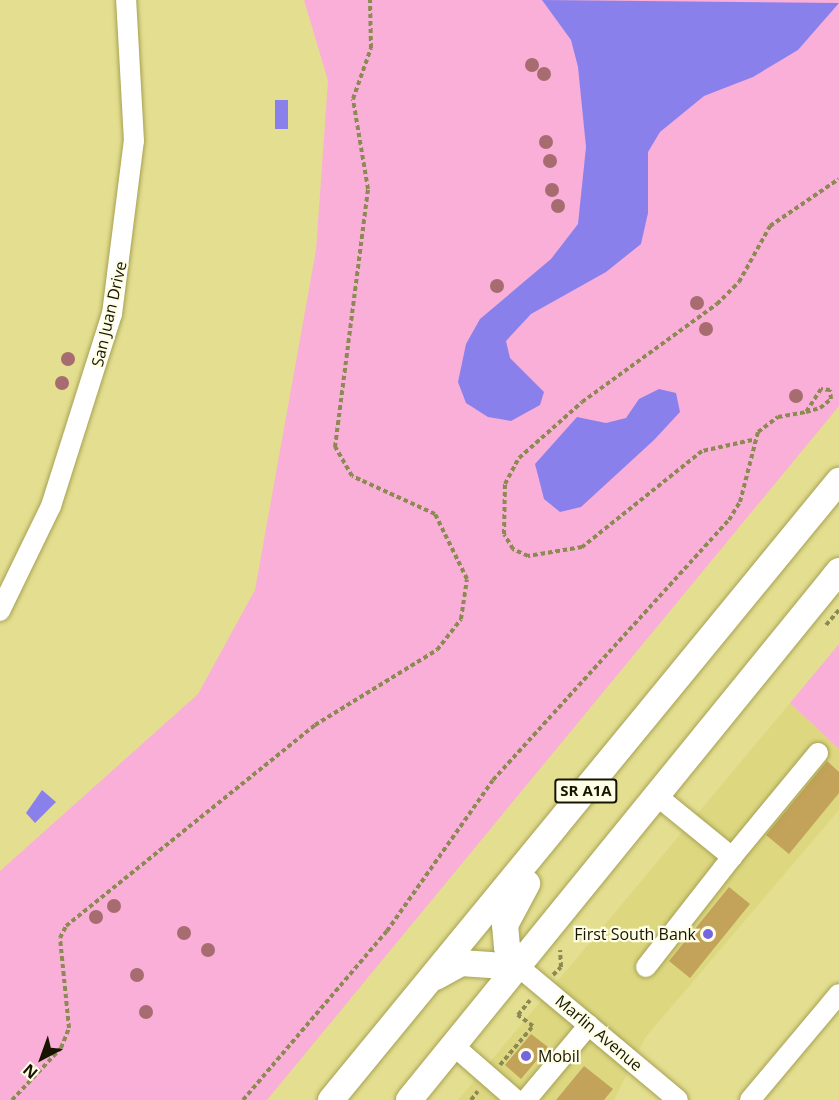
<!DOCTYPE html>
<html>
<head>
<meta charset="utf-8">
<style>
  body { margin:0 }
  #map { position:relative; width:839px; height:1100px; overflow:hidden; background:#e4df90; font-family:"Open Sans",sans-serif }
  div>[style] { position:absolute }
  .built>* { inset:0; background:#ddd880 }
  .green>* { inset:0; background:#f9afd8 }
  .water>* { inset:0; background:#8a80ec }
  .building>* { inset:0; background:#c3a259 }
  .path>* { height:4px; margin-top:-2px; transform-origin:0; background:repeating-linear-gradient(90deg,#8d8953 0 4.5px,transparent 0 7.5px) }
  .roads { filter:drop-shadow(0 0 2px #a6a154) drop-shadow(0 0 2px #a6a154) }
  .minor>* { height:20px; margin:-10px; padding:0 10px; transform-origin:10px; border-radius:10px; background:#fff }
  .major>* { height:26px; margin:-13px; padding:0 13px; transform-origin:13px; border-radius:13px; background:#fff }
  .trees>* { width:14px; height:14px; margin:-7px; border-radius:50%; background:#a76c6f }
  .dots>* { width:16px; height:16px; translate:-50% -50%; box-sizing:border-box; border:3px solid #fefee6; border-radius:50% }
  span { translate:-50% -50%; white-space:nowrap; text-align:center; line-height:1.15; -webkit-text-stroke:4.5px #fefee6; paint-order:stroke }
  .shield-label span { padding:2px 4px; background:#fefee6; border:2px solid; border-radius:4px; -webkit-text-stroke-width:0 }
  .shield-label { font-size:15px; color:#171500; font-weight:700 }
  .street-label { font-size:16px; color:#171500 }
  .poi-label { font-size:16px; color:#171500 }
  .right { translate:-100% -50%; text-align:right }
  .left { translate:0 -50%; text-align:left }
  .north { position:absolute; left:12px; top:1028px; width:60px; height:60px; -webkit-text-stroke:4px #fefee6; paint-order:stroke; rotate:221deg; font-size:16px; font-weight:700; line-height:24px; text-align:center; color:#171500 }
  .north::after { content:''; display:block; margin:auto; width:21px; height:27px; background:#171500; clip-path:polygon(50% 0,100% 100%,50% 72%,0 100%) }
</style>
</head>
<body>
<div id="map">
  <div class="built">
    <i style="clip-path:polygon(790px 703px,839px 749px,839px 810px,645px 1038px,614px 1100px,458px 1100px)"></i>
  </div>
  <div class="green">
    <i style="clip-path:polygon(304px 0,839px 0,839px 406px,267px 1100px,0 1100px,0 871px,198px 694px,255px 590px,316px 250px,328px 81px)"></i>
    <i style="clip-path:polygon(839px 644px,839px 749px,790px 703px)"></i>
  </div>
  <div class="water">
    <i style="clip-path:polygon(542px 0,839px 3px,798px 50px,753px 77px,704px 96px,660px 132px,648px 152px,648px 213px,641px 244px,606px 272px,531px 314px,506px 341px,510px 358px,544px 392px,540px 405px,511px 421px,488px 417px,466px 403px,458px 382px,466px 344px,480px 319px,551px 259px,578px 224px,586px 147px,578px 67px,571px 40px)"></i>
    <i style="clip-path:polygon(275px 100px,288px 100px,288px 129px,275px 129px)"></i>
    <i style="clip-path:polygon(659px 389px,676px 393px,680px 412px,654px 440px,581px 507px,560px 512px,544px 499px,535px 464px,577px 417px,606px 423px,626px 418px,639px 399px)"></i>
    <i style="clip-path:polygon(42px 790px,56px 802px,35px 823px,26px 813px)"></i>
  </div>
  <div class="building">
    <i style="clip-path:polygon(827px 761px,839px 772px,839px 793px,789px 854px,766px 835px)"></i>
    <i style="clip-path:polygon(729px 887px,750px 904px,690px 978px,669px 961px)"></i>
    <i style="clip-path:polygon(531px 1034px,548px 1047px,521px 1079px,505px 1065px)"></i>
    <i style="clip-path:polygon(584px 1066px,613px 1089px,604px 1100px,556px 1100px)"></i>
  </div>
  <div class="path">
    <i style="left:752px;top:440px;width:51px;rotate:167.6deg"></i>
    <i style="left:702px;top:451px;width:154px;rotate:141.3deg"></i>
    <i style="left:582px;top:547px;width:55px;rotate:170.5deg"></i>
    <i style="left:528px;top:556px;width:17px;rotate:-155deg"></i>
    <i style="left:513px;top:549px;width:17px;rotate:-121deg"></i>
    <i style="left:504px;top:534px;width:50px;rotate:-88.9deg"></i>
    <i style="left:505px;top:484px;width:30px;rotate:-62deg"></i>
    <i style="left:519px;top:458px;width:84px;rotate:-41.6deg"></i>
    <i style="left:582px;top:402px;width:167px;rotate:-36deg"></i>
    <i style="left:717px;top:304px;width:31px;rotate:-45deg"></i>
    <i style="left:739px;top:282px;width:64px;rotate:-61deg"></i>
    <i style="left:770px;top:226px;width:83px;rotate:-34.3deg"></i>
    <i style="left:826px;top:625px;width:20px;rotate:-49deg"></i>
    <i style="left:553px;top:975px;width:11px;rotate:-45deg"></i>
    <i style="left:561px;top:967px;width:17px;rotate:-93deg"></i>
    <i style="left:500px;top:1065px;width:51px;rotate:-49.8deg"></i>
    <i style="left:533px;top:1026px;width:19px;rotate:-144deg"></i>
    <i style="left:518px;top:1015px;width:19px;rotate:-51deg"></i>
    <i style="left:12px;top:1100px;width:71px;rotate:-46.7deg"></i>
    <i style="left:61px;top:1048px;width:22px;rotate:-68deg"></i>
    <i style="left:69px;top:1028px;width:90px;rotate:-95.7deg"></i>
    <i style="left:60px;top:938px;width:13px;rotate:-63deg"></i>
    <i style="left:66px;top:926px;width:320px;rotate:-38.9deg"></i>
    <i style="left:315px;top:725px;width:143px;rotate:-31.6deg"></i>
    <i style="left:437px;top:650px;width:39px;rotate:-52deg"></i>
    <i style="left:461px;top:619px;width:40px;rotate:-81.5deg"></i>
    <i style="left:467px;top:579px;width:72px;rotate:-116.2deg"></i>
    <i style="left:435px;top:514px;width:91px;rotate:-155.4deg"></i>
    <i style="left:352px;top:476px;width:34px;rotate:-120deg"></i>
    <i style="left:335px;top:447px;width:260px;rotate:-82.7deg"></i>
    <i style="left:368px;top:189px;width:91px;rotate:-99.5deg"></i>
    <i style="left:353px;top:99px;width:54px;rotate:-70.6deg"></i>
    <i style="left:371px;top:48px;width:48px;rotate:-91.2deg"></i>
    <i style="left:243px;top:1100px;width:222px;rotate:-49.6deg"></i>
    <i style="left:387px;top:931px;width:184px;rotate:-54.9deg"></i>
    <i style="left:493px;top:780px;width:351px;rotate:-47.8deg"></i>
    <i style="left:729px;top:520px;width:21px;rotate:-59deg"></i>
    <i style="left:740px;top:502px;width:72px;rotate:-75.6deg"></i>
    <i style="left:758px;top:432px;width:25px;rotate:-37deg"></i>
    <i style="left:778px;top:417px;width:28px;rotate:-10deg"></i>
    <i style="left:806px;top:412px;width:15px;rotate:-16deg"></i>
    <i style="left:820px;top:408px;width:14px;rotate:-39deg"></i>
    <i style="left:831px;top:399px;width:9px;rotate:-96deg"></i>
    <i style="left:830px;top:390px;width:9px;rotate:-174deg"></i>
    <i style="left:821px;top:389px;width:27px;rotate:123deg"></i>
    <i style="left:471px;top:1100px;width:11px;rotate:-52deg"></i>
  </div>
  <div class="roads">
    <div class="minor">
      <i style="left:0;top:611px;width:117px;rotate:-64.1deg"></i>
      <i style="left:51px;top:506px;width:201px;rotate:-72.4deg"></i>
      <i style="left:112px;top:314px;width:174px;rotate:-82.8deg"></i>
      <i style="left:134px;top:141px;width:141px;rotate:-93.2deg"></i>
      <i style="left:657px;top:796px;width:97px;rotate:39.1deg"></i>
      <i style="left:732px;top:857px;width:135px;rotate:-50.4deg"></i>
      <i style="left:519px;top:967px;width:207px;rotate:39.9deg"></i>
      <i style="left:646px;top:967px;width:140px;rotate:-52deg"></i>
      <i style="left:454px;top:1046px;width:82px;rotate:41.1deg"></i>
      <i style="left:526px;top:1100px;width:98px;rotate:-50deg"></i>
      <i style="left:750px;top:1100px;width:138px;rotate:-50deg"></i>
    </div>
    <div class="major">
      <i style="left:519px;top:967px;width:23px;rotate:-121deg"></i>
      <i style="left:507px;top:947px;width:22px;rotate:-95deg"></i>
      <i style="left:505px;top:925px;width:47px;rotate:-61.8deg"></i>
      <i style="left:436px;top:977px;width:29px;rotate:-29deg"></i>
      <i style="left:461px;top:963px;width:58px;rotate:3.9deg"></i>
      <i style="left:331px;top:1100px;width:801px;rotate:-50.63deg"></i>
      <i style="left:409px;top:1100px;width:682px;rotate:-50.89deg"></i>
    </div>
  </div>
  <div class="trees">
    <i style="left:532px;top:65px"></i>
    <i style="left:544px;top:74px"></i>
    <i style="left:546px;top:142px"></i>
    <i style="left:550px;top:161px"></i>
    <i style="left:552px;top:190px"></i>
    <i style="left:558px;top:206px"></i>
    <i style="left:497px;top:286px"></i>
    <i style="left:697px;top:303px"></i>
    <i style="left:706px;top:329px"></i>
    <i style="left:68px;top:359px"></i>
    <i style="left:62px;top:383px"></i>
    <i style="left:796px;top:396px"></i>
    <i style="left:114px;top:906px"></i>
    <i style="left:96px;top:917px"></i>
    <i style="left:184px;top:933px"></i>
    <i style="left:208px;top:950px"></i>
    <i style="left:137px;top:975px"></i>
    <i style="left:146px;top:1012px"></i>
  </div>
  <div class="dots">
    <i style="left:708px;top:934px;background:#7565e0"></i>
    <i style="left:526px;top:1056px;background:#7565e0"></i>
  </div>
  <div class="shield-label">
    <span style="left:586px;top:791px">SR A1A</span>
  </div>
  <div class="street-label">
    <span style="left:109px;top:314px;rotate:-77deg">San Juan Drive</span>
    <span style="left:599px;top:1033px;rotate:40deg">Marlin Avenue</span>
  </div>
  <div class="poi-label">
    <span class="right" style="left:696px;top:934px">First South Bank</span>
    <span class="left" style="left:538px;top:1056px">Mobil</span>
  </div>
  <div class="north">N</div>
</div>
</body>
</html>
